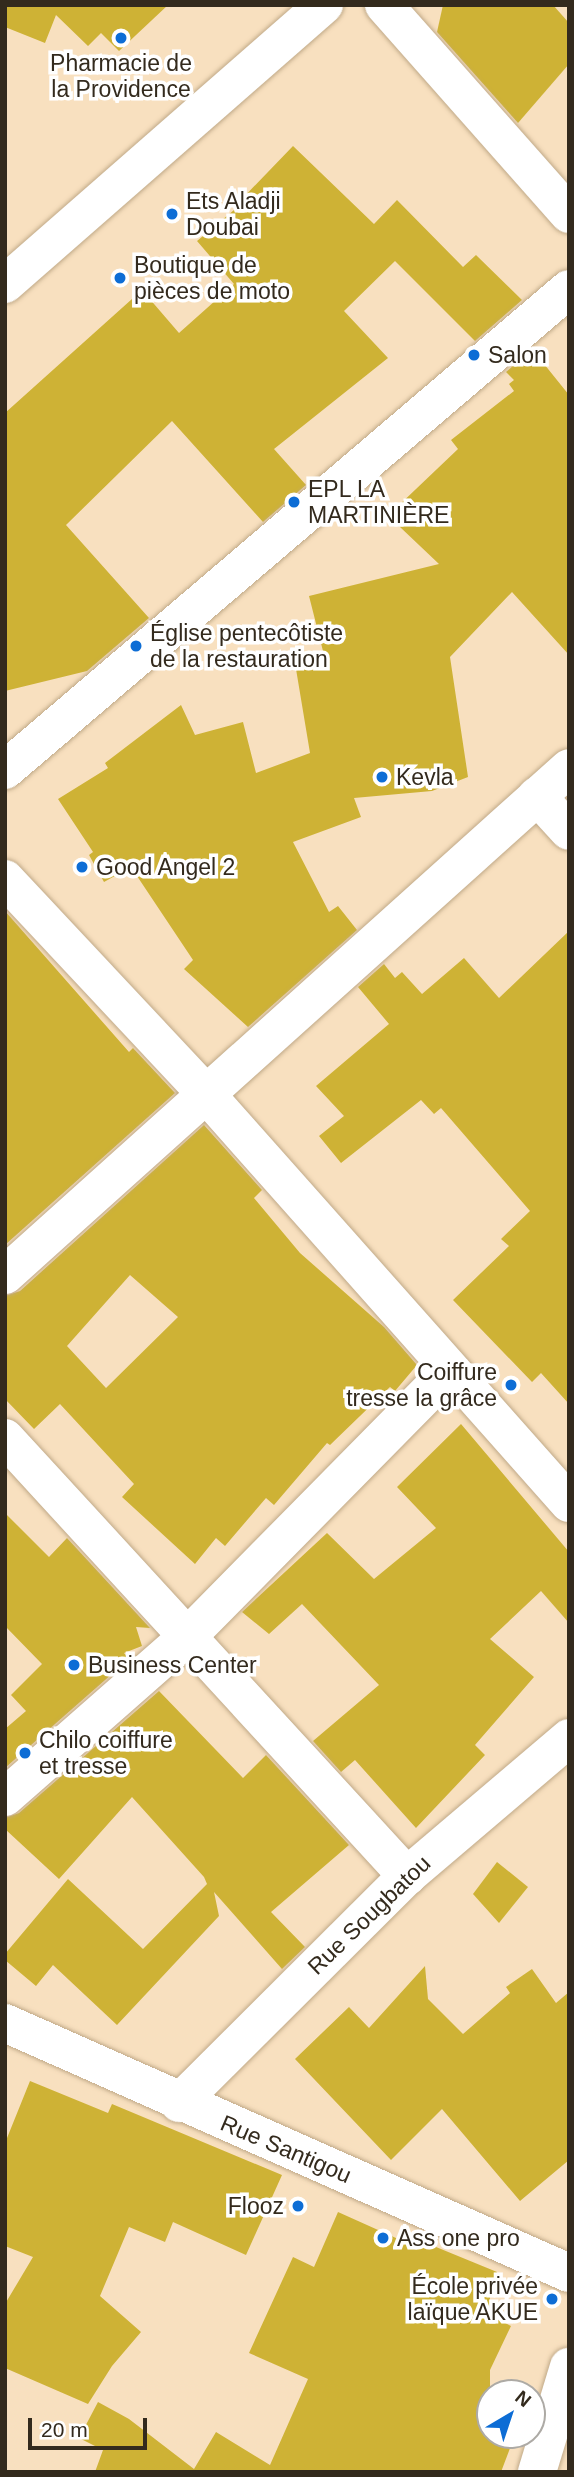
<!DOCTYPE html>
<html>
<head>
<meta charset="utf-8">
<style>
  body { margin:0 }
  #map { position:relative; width:574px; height:2477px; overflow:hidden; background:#f8e0bf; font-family:Arial,sans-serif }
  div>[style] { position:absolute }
  .building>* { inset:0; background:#ceb235 }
  .roads { filter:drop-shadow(0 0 2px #c0a988) drop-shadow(0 0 2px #c0a988) }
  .minor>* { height:38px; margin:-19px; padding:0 19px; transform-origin:19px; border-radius:19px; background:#fff }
  .major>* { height:38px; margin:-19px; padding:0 19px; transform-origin:19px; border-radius:19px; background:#fff }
  .dots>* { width:19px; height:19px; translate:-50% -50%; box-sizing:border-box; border:4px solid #fff; border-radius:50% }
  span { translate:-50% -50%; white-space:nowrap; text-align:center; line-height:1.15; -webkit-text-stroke:7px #fff; paint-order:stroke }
  .poi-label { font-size:23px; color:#332a1d }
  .left { translate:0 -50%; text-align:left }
  .right { translate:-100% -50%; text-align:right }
  .street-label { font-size:23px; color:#332a1d }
  .frame { position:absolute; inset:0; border:7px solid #332a1d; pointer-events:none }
  .north { position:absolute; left:476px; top:2379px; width:70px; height:70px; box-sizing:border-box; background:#fff; border:2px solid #adaaa5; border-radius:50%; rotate:39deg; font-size:19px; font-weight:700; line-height:28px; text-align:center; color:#332a1d }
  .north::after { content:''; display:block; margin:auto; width:24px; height:32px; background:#0d6dd5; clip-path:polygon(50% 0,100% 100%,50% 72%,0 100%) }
  .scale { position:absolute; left:28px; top:2418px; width:119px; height:32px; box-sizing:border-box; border:4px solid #332a1d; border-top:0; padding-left:9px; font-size:21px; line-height:24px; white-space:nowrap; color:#332a1d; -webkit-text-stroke:5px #fff; paint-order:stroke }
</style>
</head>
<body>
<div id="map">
  <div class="building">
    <i style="clip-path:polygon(5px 5px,168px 5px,119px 51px,101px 33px,88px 46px,56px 15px,45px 43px,5px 27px)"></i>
    <i style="clip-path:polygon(443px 5px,553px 5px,569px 23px,569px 64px,518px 123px,437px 32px)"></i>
    <i style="clip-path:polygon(293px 146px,374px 224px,397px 200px,463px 267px,476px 255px,522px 300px,475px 341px,395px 261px,344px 311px,388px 358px,274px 449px,306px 485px,263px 522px,172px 421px,66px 525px,149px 618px,87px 671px,5px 691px,5px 413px,142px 290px,179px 333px,234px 284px,197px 241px,240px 205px,238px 203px)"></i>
    <i style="clip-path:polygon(532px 349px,569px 395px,569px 655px,512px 592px,450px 657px,468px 777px,432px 791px,354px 798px,361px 817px,293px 842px,329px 912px,338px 906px,357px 930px,248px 1027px,184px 969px,193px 960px,131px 867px,104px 882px,89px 855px,93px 852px,58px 799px,108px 768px,105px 763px,181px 705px,195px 735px,243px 722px,256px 773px,310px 753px,295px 663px,325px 659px,309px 596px,439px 564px,400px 527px,407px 520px,395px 509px,458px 449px,451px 440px,514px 391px,509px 384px,514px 380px,506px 372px)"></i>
    <i style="clip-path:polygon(5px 911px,129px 1052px,133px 1048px,175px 1093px,5px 1245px)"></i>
    <i style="clip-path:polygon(569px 931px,569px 1404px,541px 1373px,532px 1382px,453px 1300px,509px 1246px,501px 1239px,530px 1211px,441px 1108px,434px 1114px,421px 1100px,341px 1163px,319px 1136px,344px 1116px,316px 1086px,389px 1024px,358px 987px,384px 964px,395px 978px,402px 972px,422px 994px,464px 958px,499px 998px)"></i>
    <i style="clip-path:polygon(evenodd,204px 1125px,262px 1190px,254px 1198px,300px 1253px,384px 1327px,417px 1365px,395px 1391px,390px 1387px,330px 1445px,327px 1443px,274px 1505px,266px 1498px,225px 1546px,216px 1538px,195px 1564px,122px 1497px,134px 1484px,60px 1404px,34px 1429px,5px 1399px,5px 1296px,20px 1291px,204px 1125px,130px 1275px,178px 1317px,106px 1388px,67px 1346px,130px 1275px)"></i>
    <i style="clip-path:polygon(461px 1424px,569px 1552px,569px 1623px,541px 1591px,490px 1639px,534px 1677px,475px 1745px,485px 1755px,416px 1828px,355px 1760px,341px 1772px,313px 1741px,379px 1685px,302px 1604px,269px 1634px,242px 1612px,327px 1533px,374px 1579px,436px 1528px,397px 1487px)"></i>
    <i style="clip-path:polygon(5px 1513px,49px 1557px,67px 1538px,150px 1628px,136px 1627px,142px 1646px,124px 1653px,129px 1659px,5px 1768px,5px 1729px,26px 1711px,11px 1695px,42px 1664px,5px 1626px)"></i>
    <i style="clip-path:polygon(159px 1691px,243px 1778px,266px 1755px,349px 1845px,271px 1912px,305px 1947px,282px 1969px,214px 1892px,219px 1916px,117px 2025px,53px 1965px,36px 1986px,5px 1960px,5px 1954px,68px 1879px,143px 1949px,207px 1884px,204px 1877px,132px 1797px,59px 1879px,5px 1829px,5px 1818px,19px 1813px)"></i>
    <i style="clip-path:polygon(497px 1862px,528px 1887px,499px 1923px,473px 1894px)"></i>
    <i style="clip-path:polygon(425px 1966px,428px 1999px,463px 2034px,510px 1993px,506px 1987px,532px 1969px,556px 2003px,569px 1992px,569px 2160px,520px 2201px,442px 2109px,391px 2160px,295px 2059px,349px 2007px,369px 2028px)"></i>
    <i style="clip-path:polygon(30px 2081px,108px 2113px,112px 2104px,282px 2175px,246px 2255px,173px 2222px,165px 2242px,129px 2227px,100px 2296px,141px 2332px,112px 2366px,88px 2404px,5px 2368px,5px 2304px,33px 2257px,5px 2246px,5px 2143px)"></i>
    <i style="clip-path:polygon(338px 2212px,416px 2247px,419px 2240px,497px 2272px,490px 2289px,490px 2315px,511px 2326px,490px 2370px,490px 2435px,515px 2435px,501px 2472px,95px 2472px,103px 2450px,79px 2438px,98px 2402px,129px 2419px,194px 2469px,216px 2432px,270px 2465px,308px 2379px,249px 2353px,293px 2257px,314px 2267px)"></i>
  </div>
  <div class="roads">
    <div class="minor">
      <i style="left:384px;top:5px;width:279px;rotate:48.5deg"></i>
      <i style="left:5px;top:770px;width:741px;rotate:-40.46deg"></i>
      <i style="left:537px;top:796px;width:47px;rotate:47.6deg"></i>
      <i style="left:5px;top:879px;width:294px;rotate:46.9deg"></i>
      <i style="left:206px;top:1094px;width:547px;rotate:48.41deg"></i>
      <i style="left:5px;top:1275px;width:758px;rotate:-41.95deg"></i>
      <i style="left:5px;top:1438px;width:595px;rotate:47.45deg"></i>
      <i style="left:5px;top:1797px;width:242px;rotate:-41.3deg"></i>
      <i style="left:187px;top:1637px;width:373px;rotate:-45.4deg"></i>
      <i style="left:5px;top:2023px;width:617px;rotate:23.91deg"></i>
      <i style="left:179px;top:2103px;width:322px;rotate:-44.9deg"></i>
      <i style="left:407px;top:1876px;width:213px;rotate:-40.4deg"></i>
      <i style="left:537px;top:2472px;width:110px;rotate:-73.1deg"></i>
    </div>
    <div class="major">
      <i style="left:5px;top:284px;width:424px;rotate:-41.2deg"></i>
    </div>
  </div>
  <div class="dots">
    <i style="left:121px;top:38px;background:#0d6dd5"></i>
    <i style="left:172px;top:214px;background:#0d6dd5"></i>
    <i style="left:120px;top:278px;background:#0d6dd5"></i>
    <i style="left:474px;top:355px;background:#0d6dd5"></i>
    <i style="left:294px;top:502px;background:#0d6dd5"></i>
    <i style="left:136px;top:646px;background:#0d6dd5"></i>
    <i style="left:382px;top:777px;background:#0d6dd5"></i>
    <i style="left:82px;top:867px;background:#0d6dd5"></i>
    <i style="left:511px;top:1385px;background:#0d6dd5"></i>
    <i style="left:74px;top:1665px;background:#0d6dd5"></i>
    <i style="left:25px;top:1753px;background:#0d6dd5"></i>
    <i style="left:298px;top:2206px;background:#0d6dd5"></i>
    <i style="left:383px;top:2238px;background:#0d6dd5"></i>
    <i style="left:552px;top:2299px;background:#0d6dd5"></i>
  </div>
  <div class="poi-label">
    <span style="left:121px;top:76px">Pharmacie de<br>la Providence</span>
    <span class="left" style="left:186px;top:214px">Ets Aladji<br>Doubai</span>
    <span class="left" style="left:134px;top:278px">Boutique de<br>pièces de moto</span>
    <span class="left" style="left:488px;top:355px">Salon</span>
    <span class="left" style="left:308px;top:502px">EPL LA<br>MARTINIÈRE</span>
    <span class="left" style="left:150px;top:646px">Église pentecôtiste<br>de la restauration</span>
    <span class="left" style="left:396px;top:777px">Kevla</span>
    <span class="left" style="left:96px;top:867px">Good Angel 2</span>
    <span class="right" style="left:497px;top:1385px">Coiffure<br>tresse la grâce</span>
    <span class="left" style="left:88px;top:1665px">Business Center</span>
    <span class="left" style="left:39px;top:1753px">Chilo coiffure<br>et tresse</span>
    <span class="right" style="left:284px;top:2206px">Flooz</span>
    <span class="left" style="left:397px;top:2238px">Ass one pro</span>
    <span class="right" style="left:538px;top:2299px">École privée<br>laïque AKUE</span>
  </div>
  <div class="street-label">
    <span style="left:369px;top:1915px;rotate:-44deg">Rue Sougbatou</span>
    <span style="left:286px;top:2149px;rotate:23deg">Rue Santigou</span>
  </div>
  <div class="frame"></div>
  <div class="north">N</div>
  <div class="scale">20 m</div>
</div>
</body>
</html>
